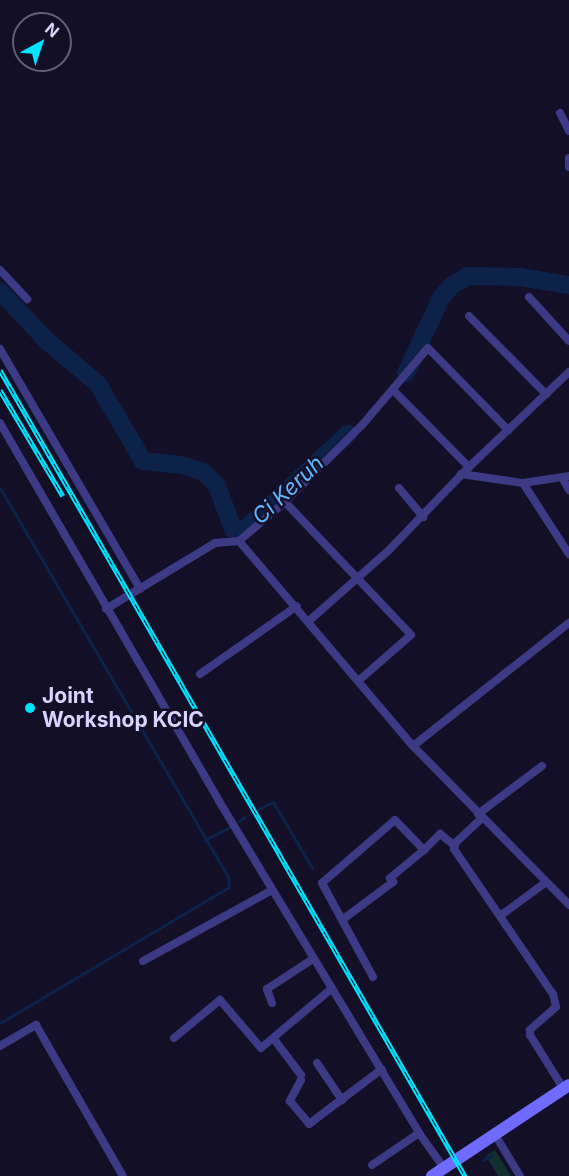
<!DOCTYPE html>
<html>
<head>
<meta charset="utf-8">
<style>
  body { margin:0 }
  #map { position:relative; width:569px; height:1176px; overflow:hidden; background:#130f26; font-family:Inter,sans-serif }
  div>[style] { position:absolute }
  .green>* { inset:0; background:#12302f }
  .stream>* { height:3px; margin:-1.5px; padding:0 1.5px; transform-origin:1.5px; border-radius:1.5px; background:#0c2248 }
  .river>* { height:18px; margin:-9px; padding:0 9px; transform-origin:9px; border-radius:9px; background:#0c2248 }
  .minor>* { height:8px; margin:-4px; padding:0 4px; transform-origin:4px; border-radius:4px; background:#3d3a85 }
  .secondary>* { height:12px; margin:-6px; padding:0 6px; transform-origin:6px; border-radius:6px; background:#6f6bff }
  .rail>* { height:5px; margin-top:-2.5px; transform-origin:0; background:repeating-linear-gradient(90deg,#130f26 0 9px,#00e5ff 0 18px); box-sizing:border-box; border-block:2px solid #00e5ff }
  .dots>* { width:16px; height:16px; translate:-50% -50%; box-sizing:border-box; border:3px solid #130f26; border-radius:50% }
  span { translate:-50% -50%; white-space:nowrap; text-align:center; line-height:1.15; -webkit-text-stroke:5px #130f26; paint-order:stroke }
  .poi-label { font-size:21px; color:#d9d4ff; font-weight:700 }
  .left { translate:0 -50%; text-align:left }
  .water-label { font-size:22px; color:#62b6ff; font-style:italic }
  .north { position:absolute; left:12px; top:12px; width:60px; height:60px; box-sizing:border-box; background:#130f26; border:2px solid #625e7d; border-radius:50%; rotate:40deg; font-size:16px; font-weight:700; line-height:24px; text-align:center; color:#d9d4ff }
  .north::after { content:''; display:block; margin:auto; width:21px; height:27px; background:#00e5ff; clip-path:polygon(50% 0,100% 100%,50% 72%,0 100%) }
</style>
</head>
<body>
<div id="map">
  <div class="green">
    <i style="clip-path:polygon(495px 1150px,511px 1176px,498px 1176px,486px 1156px)"></i>
  </div>
  <div class="stream">
    <i style="left:0;top:488px;width:451px;rotate:59.6deg"></i>
    <i style="left:228px;top:877px;width:10px;rotate:84deg"></i>
    <i style="left:229px;top:887px;width:266px;rotate:149.3deg"></i>
    <i style="left:258px;top:809px;width:17px;rotate:-25deg"></i>
    <i style="left:273px;top:802px;width:77px;rotate:59.4deg"></i>
    <i style="left:239px;top:821px;width:7px;rotate:-34deg"></i>
    <i style="left:205px;top:840px;width:27px;rotate:-28deg"></i>
    <i style="left:483px;top:1160px;width:10px;rotate:-29deg"></i>
  </div>
  <div class="river">
    <i style="left:0;top:291px;width:69px;rotate:46.8deg"></i>
    <i style="left:47px;top:341px;width:67px;rotate:40.1deg"></i>
    <i style="left:98px;top:384px;width:89px;rotate:59.7deg"></i>
    <i style="left:143px;top:461px;width:38px;rotate:6deg"></i>
    <i style="left:181px;top:465px;width:24px;rotate:17deg"></i>
    <i style="left:204px;top:472px;width:19px;rotate:47deg"></i>
    <i style="left:217px;top:486px;width:46px;rotate:69.6deg"></i>
    <i style="left:233px;top:529px;width:11px;rotate:5deg"></i>
    <i style="left:244px;top:530px;width:142px;rotate:-42.7deg"></i>
    <i style="left:406px;top:373px;width:83px;rotate:-65deg"></i>
    <i style="left:441px;top:298px;width:17px;rotate:-50deg"></i>
    <i style="left:452px;top:285px;width:18px;rotate:-29deg"></i>
    <i style="left:468px;top:276px;width:52px;rotate:1.1deg"></i>
    <i style="left:520px;top:277px;width:50px;rotate:9.3deg"></i>
  </div>
  <div class="minor">
    <i style="left:560px;top:113px;width:20px;rotate:63deg"></i>
    <i style="left:569px;top:158px;width:9px;rotate:90deg"></i>
    <i style="left:0;top:270px;width:40px;rotate:47deg"></i>
    <i style="left:529px;top:297px;width:59px;rotate:47.7deg"></i>
    <i style="left:469px;top:316px;width:110px;rotate:45.4deg"></i>
    <i style="left:0;top:349px;width:278px;rotate:59.7deg"></i>
    <i style="left:394px;top:391px;width:107px;rotate:45.4deg"></i>
    <i style="left:0;top:423px;width:437px;rotate:59.9deg"></i>
    <i style="left:219px;top:801px;width:388px;rotate:58.9deg"></i>
    <i style="left:419px;top:1133px;width:43px;rotate:54.5deg"></i>
    <i style="left:461px;top:474px;width:63px;rotate:8.3deg"></i>
    <i style="left:523px;top:483px;width:47px;rotate:-8.7deg"></i>
    <i style="left:563px;top:479px;width:13px;rotate:61deg"></i>
    <i style="left:523px;top:483px;width:85px;rotate:57.1deg"></i>
    <i style="left:399px;top:488px;width:38px;rotate:50deg"></i>
    <i style="left:285px;top:502px;width:183px;rotate:46.5deg"></i>
    <i style="left:411px;top:635px;width:70px;rotate:139deg"></i>
    <i style="left:239px;top:541px;width:60px;rotate:-40.3deg"></i>
    <i style="left:285px;top:502px;width:110px;rotate:-45deg"></i>
    <i style="left:363px;top:424px;width:100px;rotate:-49.5deg"></i>
    <i style="left:428px;top:348px;width:115px;rotate:45.7deg"></i>
    <i style="left:106px;top:609px;width:127px;rotate:-31.2deg"></i>
    <i style="left:215px;top:543px;width:24px;rotate:-5deg"></i>
    <i style="left:239px;top:541px;width:269px;rotate:49.7deg"></i>
    <i style="left:413px;top:746px;width:223px;rotate:45.5deg"></i>
    <i style="left:310px;top:620px;width:106px;rotate:-41.5deg"></i>
    <i style="left:389px;top:550px;width:115px;rotate:-46.1deg"></i>
    <i style="left:469px;top:467px;width:138px;rotate:-43.5deg"></i>
    <i style="left:200px;top:674px;width:118px;rotate:-35deg"></i>
    <i style="left:413px;top:746px;width:199px;rotate:-38.3deg"></i>
    <i style="left:478px;top:814px;width:80px;rotate:-36.9deg"></i>
    <i style="left:482px;top:818px;width:35px;rotate:137deg"></i>
    <i style="left:456px;top:842px;width:7px;rotate:106deg"></i>
    <i style="left:454px;top:849px;width:176px;rotate:55.7deg"></i>
    <i style="left:553px;top:994px;width:13px;rotate:77deg"></i>
    <i style="left:556px;top:1007px;width:35px;rotate:139deg"></i>
    <i style="left:530px;top:1030px;width:5px;rotate:90deg"></i>
    <i style="left:530px;top:1035px;width:62px;rotate:58.1deg"></i>
    <i style="left:500px;top:916px;width:56px;rotate:-36.3deg"></i>
    <i style="left:342px;top:920px;width:64px;rotate:-36.7deg"></i>
    <i style="left:393px;top:882px;width:5px;rotate:-127deg"></i>
    <i style="left:390px;top:878px;width:44px;rotate:-39.5deg"></i>
    <i style="left:143px;top:961px;width:147px;rotate:-28.8deg"></i>
    <i style="left:373px;top:977px;width:107px;rotate:-118.5deg"></i>
    <i style="left:322px;top:883px;width:96px;rotate:-40.8deg"></i>
    <i style="left:395px;top:820px;width:42px;rotate:46deg"></i>
    <i style="left:424px;top:850px;width:23px;rotate:-45deg"></i>
    <i style="left:440px;top:834px;width:18px;rotate:38deg"></i>
    <i style="left:272px;top:1003px;width:15px;rotate:-110deg"></i>
    <i style="left:267px;top:989px;width:55px;rotate:-33.1deg"></i>
    <i style="left:174px;top:1038px;width:60px;rotate:-39.6deg"></i>
    <i style="left:220px;top:1000px;width:63px;rotate:49.5deg"></i>
    <i style="left:261px;top:1048px;width:92px;rotate:-40.1deg"></i>
    <i style="left:274px;top:1039px;width:45px;rotate:53.1deg"></i>
    <i style="left:0;top:1046px;width:42px;rotate:-30.3deg"></i>
    <i style="left:36px;top:1025px;width:174px;rotate:60.1deg"></i>
    <i style="left:317px;top:1063px;width:45px;rotate:56deg"></i>
    <i style="left:301px;top:1080px;width:24px;rotate:118deg"></i>
    <i style="left:290px;top:1101px;width:30px;rotate:50deg"></i>
    <i style="left:309px;top:1124px;width:91px;rotate:-37deg"></i>
    <i style="left:494px;top:1133px;width:50px;rotate:58.8deg"></i>
    <i style="left:372px;top:1165px;width:57px;rotate:-34.2deg"></i>
  </div>
  <div class="secondary">
    <i style="left:432px;top:1176px;width:164px;rotate:-33.6deg"></i>
  </div>
  <div class="rail">
    <i style="left:0;top:370px;width:931px;rotate:60.02deg"></i>
    <i style="left:0;top:390px;width:123px;rotate:59.3deg"></i>
  </div>
  <div class="dots">
    <i style="left:30px;top:708px;background:#00e5ff"></i>
  </div>
  <div class="poi-label">
    <span class="left" style="left:42px;top:708px">Joint<br>Workshop KCIC</span>
  </div>
  <div class="water-label">
    <span style="left:288px;top:490px;rotate:-43deg">Ci Keruh</span>
  </div>
  <div class="north">N</div>
</div>
</body>
</html>
